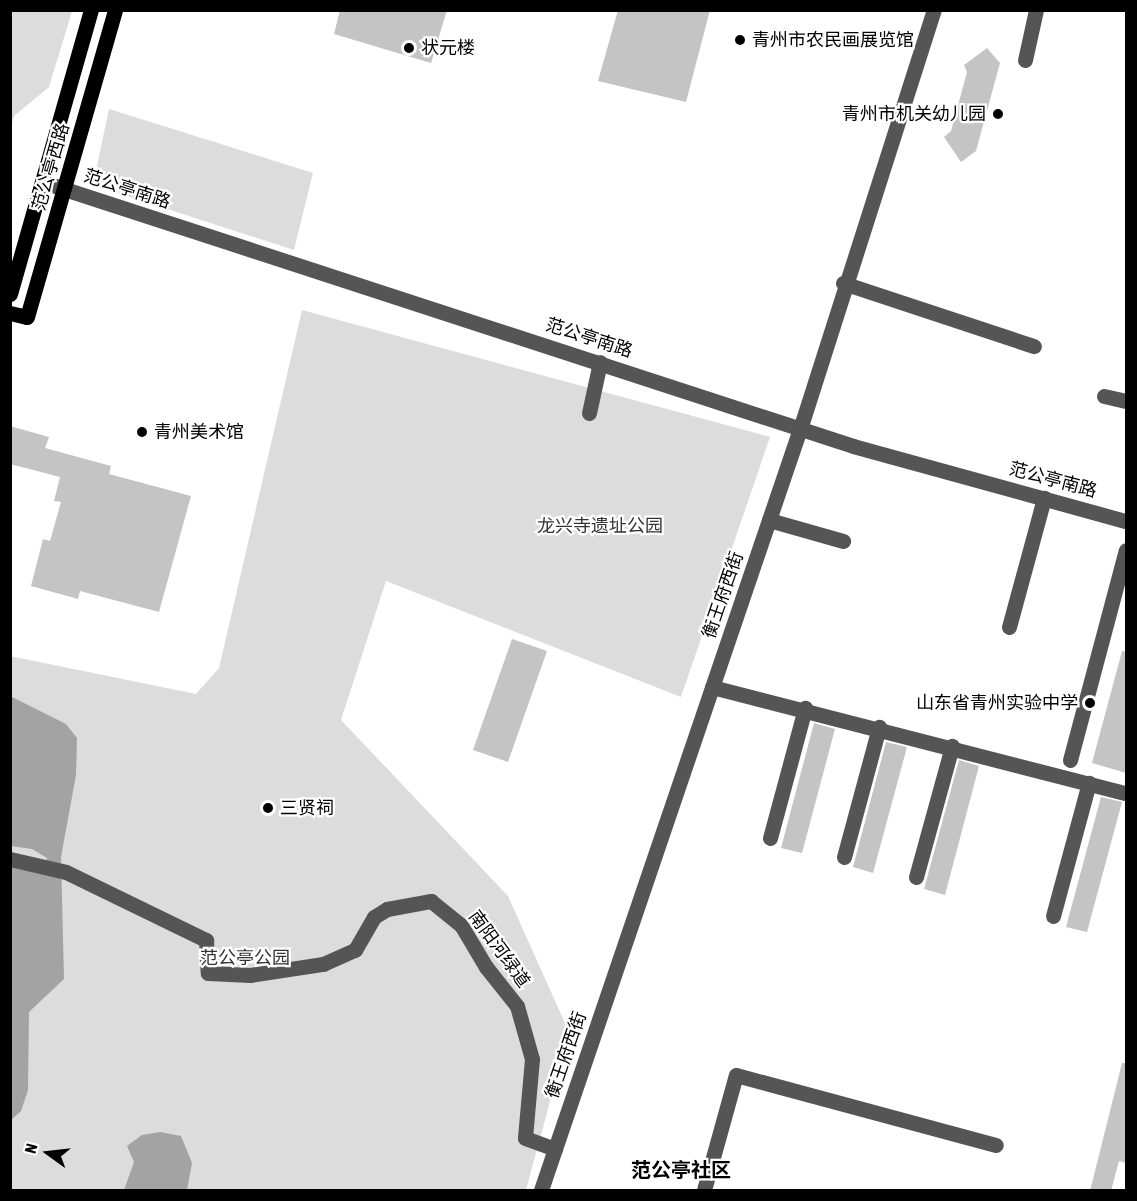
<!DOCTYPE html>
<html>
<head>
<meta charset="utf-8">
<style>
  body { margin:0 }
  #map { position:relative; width:1137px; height:1201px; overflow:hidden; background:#fff; font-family:"Asap Condensed","Noto Sans SC",sans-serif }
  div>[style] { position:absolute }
  .green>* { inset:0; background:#dcdcdc }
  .water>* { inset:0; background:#a3a3a3 }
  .building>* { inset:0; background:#c4c4c4 }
  .minor>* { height:15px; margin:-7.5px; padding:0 7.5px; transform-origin:7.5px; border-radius:7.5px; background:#555 }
  .major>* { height:15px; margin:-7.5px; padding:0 7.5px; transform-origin:7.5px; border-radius:7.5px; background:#000 }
  .dots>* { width:16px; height:16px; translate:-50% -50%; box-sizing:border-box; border:3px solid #fff; border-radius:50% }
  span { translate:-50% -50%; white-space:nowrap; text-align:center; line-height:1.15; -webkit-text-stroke:4.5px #fff; paint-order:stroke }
  .poi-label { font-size:18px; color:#000 }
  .left { translate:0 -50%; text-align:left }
  .right { translate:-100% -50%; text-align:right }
  .street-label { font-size:18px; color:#000 }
  .park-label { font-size:18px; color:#333 }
  .neighbourhood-label { font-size:20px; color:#000; font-weight:700 }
  .frame { position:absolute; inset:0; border:12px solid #000; pointer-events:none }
  .north { position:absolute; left:18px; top:1123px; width:60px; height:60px; -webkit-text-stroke:4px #fff; paint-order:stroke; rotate:285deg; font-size:16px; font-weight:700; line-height:24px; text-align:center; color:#000 }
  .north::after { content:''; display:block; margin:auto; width:21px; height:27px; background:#000; clip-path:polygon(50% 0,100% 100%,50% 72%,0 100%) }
</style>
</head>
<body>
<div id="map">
  <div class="green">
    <i style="clip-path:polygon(11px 10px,72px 11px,49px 87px,14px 116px,11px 127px)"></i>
    <i style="clip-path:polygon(109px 109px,313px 173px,294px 250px,93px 185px)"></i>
    <i style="clip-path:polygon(302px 310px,770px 437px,681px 697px,386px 581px,341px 720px,508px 896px,569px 1032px,526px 1190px,11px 1190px,10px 656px,196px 694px,219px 668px)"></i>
  </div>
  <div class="water">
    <i style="clip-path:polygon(10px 696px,66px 724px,77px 738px,76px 775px,61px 857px,64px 979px,29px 1012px,28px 1090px,21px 1111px,11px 1120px,11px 863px,45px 869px,47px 858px,32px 849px,11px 846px)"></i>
    <i style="clip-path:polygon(160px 1132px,181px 1136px,192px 1163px,187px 1190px,124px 1190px,134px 1162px,127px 1146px,142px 1135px)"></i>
  </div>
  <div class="building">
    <i style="clip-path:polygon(340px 10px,447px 10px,431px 63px,334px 34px)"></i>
    <i style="clip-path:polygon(618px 10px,710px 10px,686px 102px,598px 81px)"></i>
    <i style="clip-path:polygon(987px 48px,1000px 63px,976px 151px,961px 162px,944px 137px,951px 131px,967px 72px,964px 65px)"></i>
    <i style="clip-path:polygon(10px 426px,49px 437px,45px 448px,111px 466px,109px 474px,191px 496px,159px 612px,80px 591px,78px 599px,31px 586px,43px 539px,50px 541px,61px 502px,54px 501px,60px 477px,10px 464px)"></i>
    <i style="clip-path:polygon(512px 639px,547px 651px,508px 762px,473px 750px)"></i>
    <i style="clip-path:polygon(1122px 651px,1126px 652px,1126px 773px,1092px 763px)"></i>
    <i style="clip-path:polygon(814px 723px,835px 729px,802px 853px,781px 848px)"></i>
    <i style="clip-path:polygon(886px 742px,907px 747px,873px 873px,853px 867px)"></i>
    <i style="clip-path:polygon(959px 760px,979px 766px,945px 895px,924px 889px)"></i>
    <i style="clip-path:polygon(1101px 797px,1122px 802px,1087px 932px,1066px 927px)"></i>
    <i style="clip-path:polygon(1122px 1063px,1126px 1063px,1126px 1163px,1119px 1161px,1111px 1191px,1090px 1191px)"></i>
  </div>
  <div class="minor">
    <i style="left:1025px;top:60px;width:51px;rotate:-77.6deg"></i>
    <i style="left:43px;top:182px;width:852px;rotate:18.05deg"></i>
    <i style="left:853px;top:446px;width:283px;rotate:15.4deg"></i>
    <i style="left:843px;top:283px;width:201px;rotate:18.3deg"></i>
    <i style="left:1104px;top:396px;width:23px;rotate:13deg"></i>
    <i style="left:589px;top:413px;width:52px;rotate:-77.8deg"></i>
    <i style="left:769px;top:520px;width:77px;rotate:15.8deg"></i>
    <i style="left:1009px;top:627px;width:134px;rotate:-74.8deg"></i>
    <i style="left:712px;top:687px;width:427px;rotate:14.4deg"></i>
    <i style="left:1070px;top:760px;width:217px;rotate:-75.1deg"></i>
    <i style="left:770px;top:838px;width:135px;rotate:-74.9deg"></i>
    <i style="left:844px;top:857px;width:135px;rotate:-74.9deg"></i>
    <i style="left:10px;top:859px;width:57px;rotate:13.1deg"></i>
    <i style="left:66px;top:872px;width:156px;rotate:25.9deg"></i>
    <i style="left:206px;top:940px;width:33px;rotate:87deg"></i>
    <i style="left:208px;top:973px;width:42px;rotate:2.7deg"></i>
    <i style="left:250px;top:975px;width:74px;rotate:-8.6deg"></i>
    <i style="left:323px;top:964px;width:35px;rotate:-24deg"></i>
    <i style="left:355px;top:950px;width:38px;rotate:-60deg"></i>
    <i style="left:374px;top:917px;width:15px;rotate:-32deg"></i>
    <i style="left:387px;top:909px;width:45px;rotate:-10.3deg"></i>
    <i style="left:431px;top:901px;width:38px;rotate:39deg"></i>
    <i style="left:461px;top:925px;width:49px;rotate:59.2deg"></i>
    <i style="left:486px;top:967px;width:50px;rotate:51.5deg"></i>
    <i style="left:517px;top:1006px;width:55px;rotate:74.2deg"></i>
    <i style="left:532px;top:1059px;width:79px;rotate:95.1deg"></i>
    <i style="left:525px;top:1138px;width:32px;rotate:20deg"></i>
    <i style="left:916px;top:877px;width:136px;rotate:-74.6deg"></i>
    <i style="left:1053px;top:916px;width:138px;rotate:-74.9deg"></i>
    <i style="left:541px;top:1190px;width:807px;rotate:-71.21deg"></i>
    <i style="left:801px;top:426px;width:437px;rotate:-72.3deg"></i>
    <i style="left:704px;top:1190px;width:119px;rotate:-74.5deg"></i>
    <i style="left:736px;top:1075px;width:269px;rotate:15.1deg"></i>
  </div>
  <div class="major">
    <i style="left:10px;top:294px;width:295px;rotate:-74.1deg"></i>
    <i style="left:10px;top:313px;width:17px;rotate:13deg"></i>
    <i style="left:27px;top:317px;width:319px;rotate:-74deg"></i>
  </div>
  <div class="dots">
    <i style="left:740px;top:40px;background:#000"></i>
    <i style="left:409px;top:48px;background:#000"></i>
    <i style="left:998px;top:114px;background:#000"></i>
    <i style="left:142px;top:432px;background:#000"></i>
    <i style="left:1090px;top:703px;background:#000"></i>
    <i style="left:268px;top:808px;background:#000"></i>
  </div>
  <div class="poi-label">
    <span class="left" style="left:752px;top:40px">青州市农民画展览馆</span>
    <span class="left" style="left:421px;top:48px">状元楼</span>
    <span class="right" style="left:986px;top:114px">青州市机关幼儿园</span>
    <span class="left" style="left:154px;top:432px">青州美术馆</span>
    <span class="right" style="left:1078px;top:703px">山东省青州实验中学</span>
    <span class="left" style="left:280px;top:808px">三贤祠</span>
  </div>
  <div class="street-label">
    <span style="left:51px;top:167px;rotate:-74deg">范公亭西路</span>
    <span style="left:127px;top:189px;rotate:18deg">范公亭南路</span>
    <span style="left:589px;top:338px;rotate:18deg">范公亭南路</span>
    <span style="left:1053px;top:480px;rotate:15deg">范公亭南路</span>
    <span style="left:723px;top:595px;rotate:-71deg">衡王府西街</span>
    <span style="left:499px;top:949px;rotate:54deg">南阳河绿道</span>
    <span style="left:566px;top:1055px;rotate:-71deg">衡王府西街</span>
  </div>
  <div class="park-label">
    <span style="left:600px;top:526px">龙兴寺遗址公园</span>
    <span style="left:245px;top:958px">范公亭公园</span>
  </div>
  <div class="neighbourhood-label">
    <span style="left:681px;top:1169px">范公亭社区</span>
  </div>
  <div class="frame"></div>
  <div class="north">N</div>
</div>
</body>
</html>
